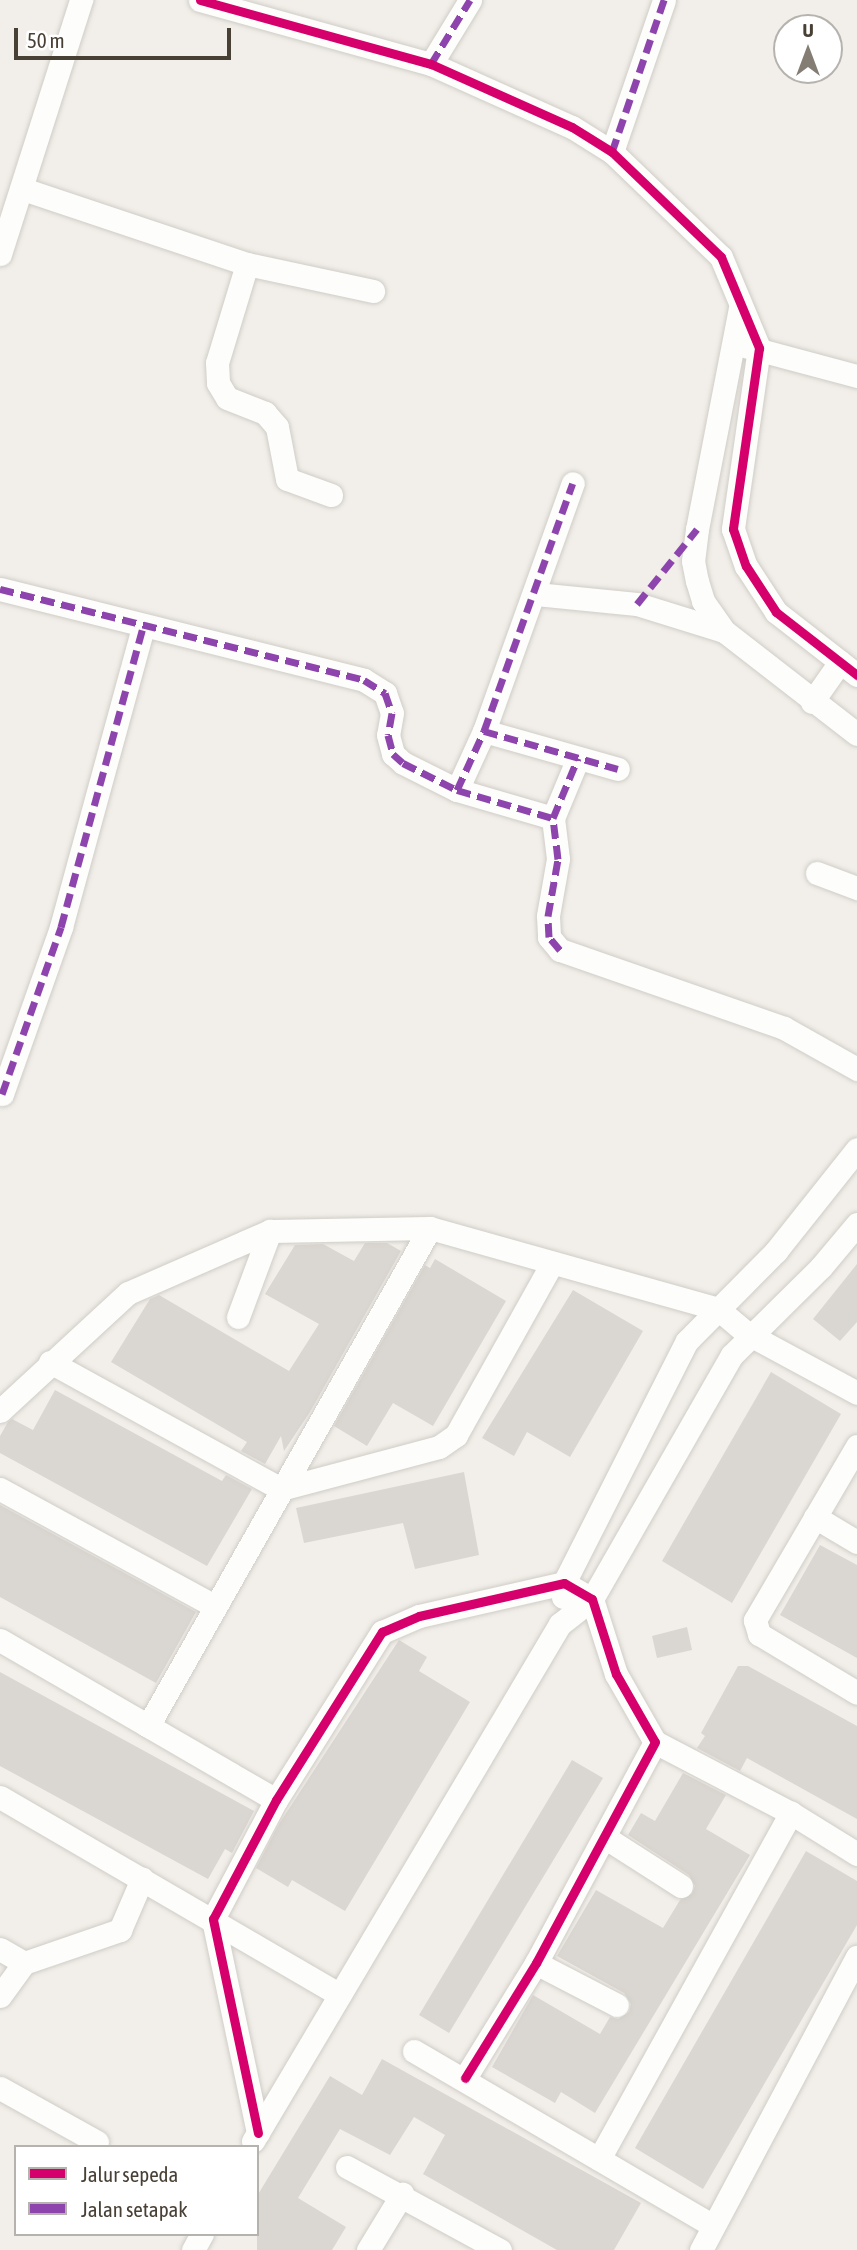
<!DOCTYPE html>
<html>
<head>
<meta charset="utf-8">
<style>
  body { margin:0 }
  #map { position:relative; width:857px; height:2250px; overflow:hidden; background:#f2efea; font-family:"Asap Condensed",sans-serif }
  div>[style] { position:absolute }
  .building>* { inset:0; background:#dad6d1 }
  .roads { filter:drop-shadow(0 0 2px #d0cdc7) drop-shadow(0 0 2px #d0cdc7) }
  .street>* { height:23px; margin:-11.5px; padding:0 11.5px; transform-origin:11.5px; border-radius:11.5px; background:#fdfdfc }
  .quiet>* { height:7px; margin-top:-3.5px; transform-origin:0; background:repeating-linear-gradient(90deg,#8e44ad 0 14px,transparent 0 21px) }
  .cycleway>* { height:9px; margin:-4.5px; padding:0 4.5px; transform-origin:4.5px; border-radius:4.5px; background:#d6006c }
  span { translate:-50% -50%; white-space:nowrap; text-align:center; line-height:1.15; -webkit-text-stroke:5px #fff; paint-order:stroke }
  .legend { position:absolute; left:14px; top:2145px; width:245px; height:91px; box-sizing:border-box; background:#fff; border:2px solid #b6b3ae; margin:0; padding:9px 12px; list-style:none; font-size:21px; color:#494035 }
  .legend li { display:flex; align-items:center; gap:14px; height:35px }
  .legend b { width:35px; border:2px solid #b6b3ae }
  .north { position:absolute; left:773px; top:14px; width:70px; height:70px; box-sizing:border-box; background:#fff; border:2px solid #b6b3ae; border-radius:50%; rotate:0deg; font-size:19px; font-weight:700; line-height:28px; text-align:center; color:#494035 }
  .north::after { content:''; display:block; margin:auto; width:24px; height:32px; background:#847d74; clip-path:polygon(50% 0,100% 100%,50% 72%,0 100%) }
  .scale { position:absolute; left:14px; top:28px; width:217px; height:32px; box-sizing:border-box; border:4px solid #494035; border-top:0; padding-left:9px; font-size:21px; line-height:24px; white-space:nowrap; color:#494035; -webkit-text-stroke:5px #fff; paint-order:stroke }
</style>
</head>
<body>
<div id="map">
  <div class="building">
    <i style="clip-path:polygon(365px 1243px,387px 1243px,401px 1251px,310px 1412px,284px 1451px,281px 1436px,265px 1464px,241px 1451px,247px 1442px,111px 1362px,150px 1299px,159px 1295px,289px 1371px,319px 1324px,265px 1294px,295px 1245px,323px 1244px,354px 1261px)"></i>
    <i style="clip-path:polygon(435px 1259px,506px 1301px,433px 1426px,393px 1403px,367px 1446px,334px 1426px,425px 1265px,430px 1268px)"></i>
    <i style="clip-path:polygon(857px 1264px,857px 1322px,840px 1341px,813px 1319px)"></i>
    <i style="clip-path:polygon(573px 1290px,643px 1331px,570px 1457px,527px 1432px,514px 1456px,482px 1438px)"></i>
    <i style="clip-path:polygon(771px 1372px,841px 1414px,732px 1603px,662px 1561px)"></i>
    <i style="clip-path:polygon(55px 1390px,222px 1481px,226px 1475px,252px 1489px,207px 1566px,0 1453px,0 1436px,8px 1422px,12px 1419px,33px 1430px)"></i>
    <i style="clip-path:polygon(464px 1472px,479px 1555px,415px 1569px,403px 1523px,304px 1543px,296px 1508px)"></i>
    <i style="clip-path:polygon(0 1505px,196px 1612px,156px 1683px,0 1597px)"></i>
    <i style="clip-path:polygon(820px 1545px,857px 1565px,857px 1658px,780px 1615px)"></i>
    <i style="clip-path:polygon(687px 1627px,692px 1650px,657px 1658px,652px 1636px)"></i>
    <i style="clip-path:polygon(399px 1640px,427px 1657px,419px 1671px,470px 1702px,345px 1911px,292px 1880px,288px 1887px,256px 1868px,279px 1824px)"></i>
    <i style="clip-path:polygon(738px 1666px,748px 1666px,857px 1726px,857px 1819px,747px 1758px,740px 1771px,697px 1748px,705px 1736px,701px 1733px)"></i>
    <i style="clip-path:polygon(0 1672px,254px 1811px,232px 1853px,225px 1849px,208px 1879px,0 1766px)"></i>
    <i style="clip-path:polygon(572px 1760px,603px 1778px,449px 2033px,419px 2015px)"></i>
    <i style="clip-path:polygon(683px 1773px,726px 1795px,706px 1829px,750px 1855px,595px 2113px,561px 2092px,555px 2103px,492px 2067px,533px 1995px,600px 2034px,610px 2017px,618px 2019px,629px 2012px,631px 2004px,624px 1993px,557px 1956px,596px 1890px,663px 1928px,680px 1900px,692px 1894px,695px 1886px,689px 1875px,628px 1835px,641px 1813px,655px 1821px)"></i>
    <i style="clip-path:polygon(806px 1851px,857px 1881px,857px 1925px,703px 2189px,635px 2148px)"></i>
    <i style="clip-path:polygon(382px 2059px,641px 2203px,614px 2250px,557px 2250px,423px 2174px,445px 2135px,414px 2117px,390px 2155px,340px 2129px,298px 2198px,346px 2227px,332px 2250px,257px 2250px,257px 2196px,330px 2076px,362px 2095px)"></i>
  </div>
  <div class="roads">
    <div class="street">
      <i style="left:200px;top:0;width:240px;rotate:15.5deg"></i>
      <i style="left:431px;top:64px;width:154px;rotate:24.1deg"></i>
      <i style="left:572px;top:127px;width:47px;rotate:32deg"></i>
      <i style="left:612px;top:152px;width:151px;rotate:43.9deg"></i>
      <i style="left:721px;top:257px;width:99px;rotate:67.3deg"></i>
      <i style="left:759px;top:348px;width:183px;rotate:98.2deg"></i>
      <i style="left:733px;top:529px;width:39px;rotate:71deg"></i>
      <i style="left:746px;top:566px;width:55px;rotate:56.9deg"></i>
      <i style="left:776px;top:612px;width:103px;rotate:37.9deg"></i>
      <i style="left:431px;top:64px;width:75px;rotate:-58.6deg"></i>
      <i style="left:612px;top:152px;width:161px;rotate:-71.1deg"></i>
      <i style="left:23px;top:189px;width:236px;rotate:18.5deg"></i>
      <i style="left:247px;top:264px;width:129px;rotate:12.1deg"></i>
      <i style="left:0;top:254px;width:267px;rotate:-72.3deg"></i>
      <i style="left:247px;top:264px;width:103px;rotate:106.9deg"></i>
      <i style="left:217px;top:363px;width:20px;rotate:87deg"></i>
      <i style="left:218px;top:383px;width:17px;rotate:59deg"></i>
      <i style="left:227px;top:398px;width:41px;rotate:21.5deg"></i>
      <i style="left:265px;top:413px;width:18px;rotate:49deg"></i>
      <i style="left:277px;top:427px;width:53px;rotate:79.1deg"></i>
      <i style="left:287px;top:479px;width:47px;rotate:20deg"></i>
      <i style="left:740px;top:308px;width:225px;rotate:101deg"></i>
      <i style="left:697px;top:529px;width:32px;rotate:97deg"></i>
      <i style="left:693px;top:561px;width:20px;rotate:79deg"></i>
      <i style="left:697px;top:581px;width:21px;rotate:73deg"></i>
      <i style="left:703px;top:601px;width:37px;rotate:55deg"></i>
      <i style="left:724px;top:631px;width:168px;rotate:37.8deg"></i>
      <i style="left:745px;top:346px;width:116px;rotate:15deg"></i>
      <i style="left:0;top:589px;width:375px;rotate:14deg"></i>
      <i style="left:364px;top:680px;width:25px;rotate:32deg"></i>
      <i style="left:385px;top:693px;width:21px;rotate:71deg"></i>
      <i style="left:392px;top:713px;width:22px;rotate:100deg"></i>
      <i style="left:388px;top:735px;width:20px;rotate:75deg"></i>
      <i style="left:393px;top:754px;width:13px;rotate:42deg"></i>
      <i style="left:403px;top:763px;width:60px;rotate:26.6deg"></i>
      <i style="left:457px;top:790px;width:100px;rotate:16.3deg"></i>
      <i style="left:536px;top:594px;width:101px;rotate:5.7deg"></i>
      <i style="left:637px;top:604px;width:91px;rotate:17.2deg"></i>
      <i style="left:812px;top:702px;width:49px;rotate:-55deg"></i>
      <i style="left:484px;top:731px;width:139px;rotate:15.8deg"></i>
      <i style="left:578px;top:758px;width:65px;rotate:112.6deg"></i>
      <i style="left:553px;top:818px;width:41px;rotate:83deg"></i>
      <i style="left:558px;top:859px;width:58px;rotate:100deg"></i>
      <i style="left:548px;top:916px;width:21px;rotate:87deg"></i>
      <i style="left:549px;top:937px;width:17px;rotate:50deg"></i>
      <i style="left:560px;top:950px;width:237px;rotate:19.2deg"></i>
      <i style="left:784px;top:1028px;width:84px;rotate:29.3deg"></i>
      <i style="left:457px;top:790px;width:65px;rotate:-65.4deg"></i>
      <i style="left:484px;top:731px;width:263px;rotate:-70.3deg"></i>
      <i style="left:817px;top:873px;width:43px;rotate:20.6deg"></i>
      <i style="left:2px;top:1094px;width:177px;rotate:-70.5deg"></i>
      <i style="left:61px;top:927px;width:311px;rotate:-74.7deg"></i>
      <i style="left:238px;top:1317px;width:92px;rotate:-69.6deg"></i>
      <i style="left:50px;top:1362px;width:264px;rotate:28.8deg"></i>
      <i style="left:281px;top:1489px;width:163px;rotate:-14.9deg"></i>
      <i style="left:439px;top:1447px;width:21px;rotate:-35deg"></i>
      <i style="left:456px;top:1435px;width:195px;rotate:-60.8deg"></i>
      <i style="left:0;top:1411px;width:174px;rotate:-42.7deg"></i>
      <i style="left:128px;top:1293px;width:155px;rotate:-23.6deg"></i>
      <i style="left:270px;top:1231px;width:160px;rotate:-1.1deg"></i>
      <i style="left:430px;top:1228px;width:299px;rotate:15.7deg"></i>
      <i style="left:718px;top:1309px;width:39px;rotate:40deg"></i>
      <i style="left:748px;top:1334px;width:124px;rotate:28.4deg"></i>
      <i style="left:857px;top:1446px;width:202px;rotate:120.4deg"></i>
      <i style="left:755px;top:1620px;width:15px;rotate:74deg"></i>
      <i style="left:759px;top:1634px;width:114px;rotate:31deg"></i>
      <i style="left:0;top:1489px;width:243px;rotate:28.6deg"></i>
      <i style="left:815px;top:1517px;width:49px;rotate:30.8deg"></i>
      <i style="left:563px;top:1597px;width:14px;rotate:-86deg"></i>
      <i style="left:564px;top:1583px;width:271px;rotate:-63.1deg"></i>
      <i style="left:687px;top:1341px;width:127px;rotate:-45.3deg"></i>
      <i style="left:776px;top:1251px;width:130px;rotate:-51.5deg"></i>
      <i style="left:0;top:1640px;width:319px;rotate:30.1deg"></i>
      <i style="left:148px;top:1726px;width:572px;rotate:-60.48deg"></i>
      <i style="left:655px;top:1742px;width:153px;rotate:27.6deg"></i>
      <i style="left:791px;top:1813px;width:78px;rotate:31.8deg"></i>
      <i style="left:0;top:1797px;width:393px;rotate:30.2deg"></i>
      <i style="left:606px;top:1838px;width:89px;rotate:32.6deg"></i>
      <i style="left:0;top:1949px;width:28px;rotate:30deg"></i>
      <i style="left:24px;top:1963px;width:102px;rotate:-19deg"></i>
      <i style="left:120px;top:1930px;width:56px;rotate:-66.7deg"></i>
      <i style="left:536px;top:1963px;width:91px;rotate:27.4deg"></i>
      <i style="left:0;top:1996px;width:41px;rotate:-54deg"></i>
      <i style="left:414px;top:2051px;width:346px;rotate:30.3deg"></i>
      <i style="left:0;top:2088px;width:111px;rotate:29.1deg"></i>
      <i style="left:258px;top:2133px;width:219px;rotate:-101.9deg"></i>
      <i style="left:213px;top:1919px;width:135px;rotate:-62.1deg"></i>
      <i style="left:276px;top:1800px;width:199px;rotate:-57.8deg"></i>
      <i style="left:382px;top:1632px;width:40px;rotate:-23.4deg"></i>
      <i style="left:419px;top:1616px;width:149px;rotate:-12.8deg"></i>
      <i style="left:564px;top:1583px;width:32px;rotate:30deg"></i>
      <i style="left:592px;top:1599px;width:79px;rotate:72.3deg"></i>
      <i style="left:616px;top:1674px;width:78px;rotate:60.2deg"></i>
      <i style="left:655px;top:1742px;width:251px;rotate:118.3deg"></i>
      <i style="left:536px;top:1963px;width:135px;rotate:121.7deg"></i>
      <i style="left:253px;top:2141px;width:601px;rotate:-59.3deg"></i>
      <i style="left:560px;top:1624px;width:41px;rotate:-38deg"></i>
      <i style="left:592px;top:1599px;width:281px;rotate:-60.2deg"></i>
      <i style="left:732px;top:1355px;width:125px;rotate:-44.7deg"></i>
      <i style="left:821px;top:1267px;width:56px;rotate:-50.1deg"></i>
      <i style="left:599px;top:2159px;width:396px;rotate:-61deg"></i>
      <i style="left:347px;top:2167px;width:174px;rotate:28.5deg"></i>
      <i style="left:193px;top:2250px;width:18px;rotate:-61deg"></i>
      <i style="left:368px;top:2250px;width:66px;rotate:-58.7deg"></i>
      <i style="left:701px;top:2250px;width:332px;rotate:-62deg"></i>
    </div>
  </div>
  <div class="quiet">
    <i style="left:431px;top:64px;width:75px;rotate:-58.6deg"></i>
    <i style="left:612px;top:152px;width:161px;rotate:-71.1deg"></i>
    <i style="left:0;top:589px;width:375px;rotate:14deg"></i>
    <i style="left:364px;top:680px;width:25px;rotate:32deg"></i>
    <i style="left:385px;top:693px;width:21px;rotate:71deg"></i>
    <i style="left:392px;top:713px;width:22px;rotate:100deg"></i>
    <i style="left:388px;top:735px;width:20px;rotate:75deg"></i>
    <i style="left:393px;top:754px;width:13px;rotate:42deg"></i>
    <i style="left:403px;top:763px;width:60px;rotate:26.6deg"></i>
    <i style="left:457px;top:790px;width:100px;rotate:16.3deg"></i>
    <i style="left:637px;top:604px;width:96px;rotate:-51.3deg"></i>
    <i style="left:484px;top:731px;width:139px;rotate:15.8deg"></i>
    <i style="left:457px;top:790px;width:65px;rotate:-65.4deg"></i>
    <i style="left:484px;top:731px;width:263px;rotate:-70.3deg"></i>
    <i style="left:560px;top:950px;width:17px;rotate:-130deg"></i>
    <i style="left:549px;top:937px;width:21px;rotate:-93deg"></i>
    <i style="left:548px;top:916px;width:58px;rotate:-80deg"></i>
    <i style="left:558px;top:859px;width:41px;rotate:-97deg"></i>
    <i style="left:553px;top:818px;width:65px;rotate:-67.4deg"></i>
    <i style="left:2px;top:1094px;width:177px;rotate:-70.5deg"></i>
    <i style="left:61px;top:927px;width:311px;rotate:-74.7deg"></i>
  </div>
  <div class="cycleway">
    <i style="left:200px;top:0;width:240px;rotate:15.5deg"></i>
    <i style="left:431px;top:64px;width:154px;rotate:24.1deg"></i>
    <i style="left:572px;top:127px;width:47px;rotate:32deg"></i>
    <i style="left:612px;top:152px;width:151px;rotate:43.9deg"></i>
    <i style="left:721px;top:257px;width:99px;rotate:67.3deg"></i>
    <i style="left:759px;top:348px;width:183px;rotate:98.2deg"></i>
    <i style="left:733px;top:529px;width:39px;rotate:71deg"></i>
    <i style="left:746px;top:566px;width:55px;rotate:56.9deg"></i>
    <i style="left:776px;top:612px;width:103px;rotate:37.9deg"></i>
    <i style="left:258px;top:2133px;width:219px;rotate:-101.9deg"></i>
    <i style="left:213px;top:1919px;width:135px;rotate:-62.1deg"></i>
    <i style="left:276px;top:1800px;width:199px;rotate:-57.8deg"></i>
    <i style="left:382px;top:1632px;width:40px;rotate:-23.4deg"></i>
    <i style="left:419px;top:1616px;width:149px;rotate:-12.8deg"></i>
    <i style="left:564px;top:1583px;width:32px;rotate:30deg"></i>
    <i style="left:592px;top:1599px;width:79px;rotate:72.3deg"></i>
    <i style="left:616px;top:1674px;width:78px;rotate:60.2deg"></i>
    <i style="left:655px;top:1742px;width:251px;rotate:118.3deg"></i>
    <i style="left:536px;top:1963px;width:135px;rotate:121.7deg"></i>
  </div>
  <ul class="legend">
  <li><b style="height:9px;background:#d6006c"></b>Jalur sepeda</li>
  <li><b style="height:9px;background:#8e44ad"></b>Jalan setapak</li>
  </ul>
  <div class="north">U</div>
  <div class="scale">50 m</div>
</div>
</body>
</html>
